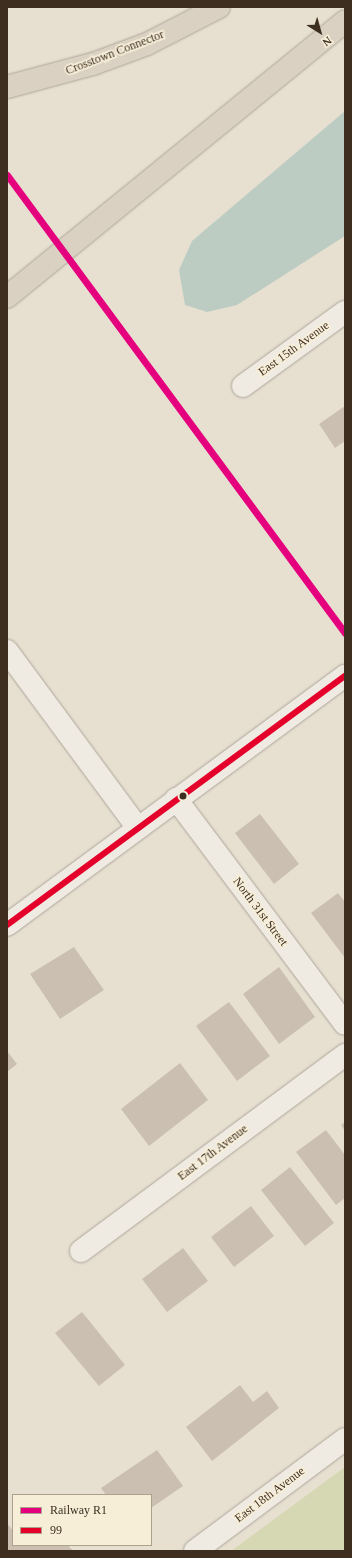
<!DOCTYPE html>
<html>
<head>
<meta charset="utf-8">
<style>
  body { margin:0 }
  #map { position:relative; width:352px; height:1558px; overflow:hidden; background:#e7e0d1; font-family:"Times New Roman",serif }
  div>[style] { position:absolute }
  .green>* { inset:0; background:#d6d7b3 }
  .water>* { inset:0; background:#bcccc2 }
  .building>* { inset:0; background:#cbbfb2 }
  .roads { filter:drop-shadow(0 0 1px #ada599) drop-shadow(0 0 1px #ada599) }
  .minor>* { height:22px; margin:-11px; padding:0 11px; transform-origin:11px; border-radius:11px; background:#efebe3 }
  .secondary>* { height:22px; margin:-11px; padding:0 11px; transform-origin:11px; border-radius:11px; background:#efebe3 }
  .motorway>* { height:22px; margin:-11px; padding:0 11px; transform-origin:11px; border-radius:11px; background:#dad1c2 }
  .bus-1>* { height:6px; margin:-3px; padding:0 3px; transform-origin:3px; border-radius:3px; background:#e4002b }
  .rail-1>* { height:7px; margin:-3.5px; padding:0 3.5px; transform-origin:3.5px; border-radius:3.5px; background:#e5007d }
  .dots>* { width:11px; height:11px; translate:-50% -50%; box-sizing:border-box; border:2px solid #f7eed8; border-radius:50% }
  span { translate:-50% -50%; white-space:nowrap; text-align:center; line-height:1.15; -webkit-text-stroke:3.5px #f7eed8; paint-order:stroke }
  .street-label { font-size:12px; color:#3d2e20 }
  .frame { position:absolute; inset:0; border:8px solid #3d2e20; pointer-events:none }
  .legend { position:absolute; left:12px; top:1494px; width:140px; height:52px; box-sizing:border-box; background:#f7eed8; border:1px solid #ada18e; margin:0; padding:5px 7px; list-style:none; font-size:12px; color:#3d2e20 }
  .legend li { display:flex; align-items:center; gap:8px; height:20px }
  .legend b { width:20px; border:1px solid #ada18e }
  .north { position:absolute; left:300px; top:12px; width:40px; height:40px; -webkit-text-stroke:3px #f7eed8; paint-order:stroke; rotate:143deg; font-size:11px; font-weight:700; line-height:16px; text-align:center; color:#3d2e20 }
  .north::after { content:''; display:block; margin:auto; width:14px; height:18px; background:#3d2e20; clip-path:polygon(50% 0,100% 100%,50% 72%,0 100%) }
</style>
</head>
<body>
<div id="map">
  <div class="green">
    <i style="clip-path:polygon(345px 1467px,345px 1551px,231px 1551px)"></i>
  </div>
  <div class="water">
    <i style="clip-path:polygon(345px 111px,345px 236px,237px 305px,207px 312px,185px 305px,179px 270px,192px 241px)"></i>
  </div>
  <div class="building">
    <i style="clip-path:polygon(345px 406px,345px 441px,335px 448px,319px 424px)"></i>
    <i style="clip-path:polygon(260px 814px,299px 864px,274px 884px,235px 833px)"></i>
    <i style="clip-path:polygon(338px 893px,345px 902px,345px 958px,311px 913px)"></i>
    <i style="clip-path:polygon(74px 947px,104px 990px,60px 1019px,30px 974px)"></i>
    <i style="clip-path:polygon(279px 967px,315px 1017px,279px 1044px,243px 994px)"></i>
    <i style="clip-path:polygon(229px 1002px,270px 1056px,237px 1081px,196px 1026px)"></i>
    <i style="clip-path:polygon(7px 1051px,17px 1064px,7px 1072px)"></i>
    <i style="clip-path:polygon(180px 1063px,208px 1100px,149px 1146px,121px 1109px)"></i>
    <i style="clip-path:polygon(345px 1122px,345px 1131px,341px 1125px)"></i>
    <i style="clip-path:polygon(326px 1130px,345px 1155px,345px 1198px,336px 1205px,296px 1152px)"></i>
    <i style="clip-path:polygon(290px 1167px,334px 1223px,305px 1246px,261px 1190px)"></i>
    <i style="clip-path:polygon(251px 1206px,274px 1236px,234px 1267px,211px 1237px)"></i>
    <i style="clip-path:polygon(183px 1248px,208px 1281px,167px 1312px,142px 1279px)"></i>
    <i style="clip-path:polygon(82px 1312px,125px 1365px,99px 1386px,55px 1333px)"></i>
    <i style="clip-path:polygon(240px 1385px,253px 1402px,267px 1391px,279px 1408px,212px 1461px,186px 1427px)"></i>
    <i style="clip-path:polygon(157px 1450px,183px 1486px,151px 1508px,151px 1495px,106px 1495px,101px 1488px)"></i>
    <i style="clip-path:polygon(7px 1523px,13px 1531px,13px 1545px,68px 1545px,73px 1551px,7px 1551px)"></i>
  </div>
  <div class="roads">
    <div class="minor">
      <i style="left:243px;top:386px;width:126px;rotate:-36deg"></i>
      <i style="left:7px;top:651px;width:220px;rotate:53.5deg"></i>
      <i style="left:176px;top:799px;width:281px;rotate:53.1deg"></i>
      <i style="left:81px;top:1251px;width:329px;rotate:-36.6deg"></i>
    </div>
    <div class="secondary">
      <i style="left:7px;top:925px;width:420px;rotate:-36.4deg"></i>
      <i style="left:195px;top:1551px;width:187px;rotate:-36.7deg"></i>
    </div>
    <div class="motorway">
      <i style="left:7px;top:87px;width:89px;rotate:-15deg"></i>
      <i style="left:93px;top:64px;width:58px;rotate:-20.3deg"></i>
      <i style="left:147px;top:44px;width:81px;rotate:-27.2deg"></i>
      <i style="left:7px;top:297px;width:436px;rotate:-39.2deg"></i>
    </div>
  </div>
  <div class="bus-1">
    <i style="left:7px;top:925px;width:420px;rotate:-36.4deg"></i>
  </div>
  <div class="rail-1">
    <i style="left:7px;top:175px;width:569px;rotate:53.57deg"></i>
  </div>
  <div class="dots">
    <i style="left:183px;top:796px;background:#3d2e20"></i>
  </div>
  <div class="street-label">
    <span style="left:115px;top:53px;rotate:-21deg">Crosstown Connector</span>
    <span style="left:294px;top:349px;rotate:-36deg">East 15th Avenue</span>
    <span style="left:260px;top:912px;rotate:53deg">North 31st Street</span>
    <span style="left:213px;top:1153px;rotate:-37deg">East 17th Avenue</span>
    <span style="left:270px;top:1495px;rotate:-37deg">East 18th Avenue</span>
  </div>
  <div class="frame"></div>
  <ul class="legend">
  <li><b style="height:5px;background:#e5007d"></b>Railway R1</li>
  <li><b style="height:5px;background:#e4002b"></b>99</li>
  </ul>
  <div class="north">N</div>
</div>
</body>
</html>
